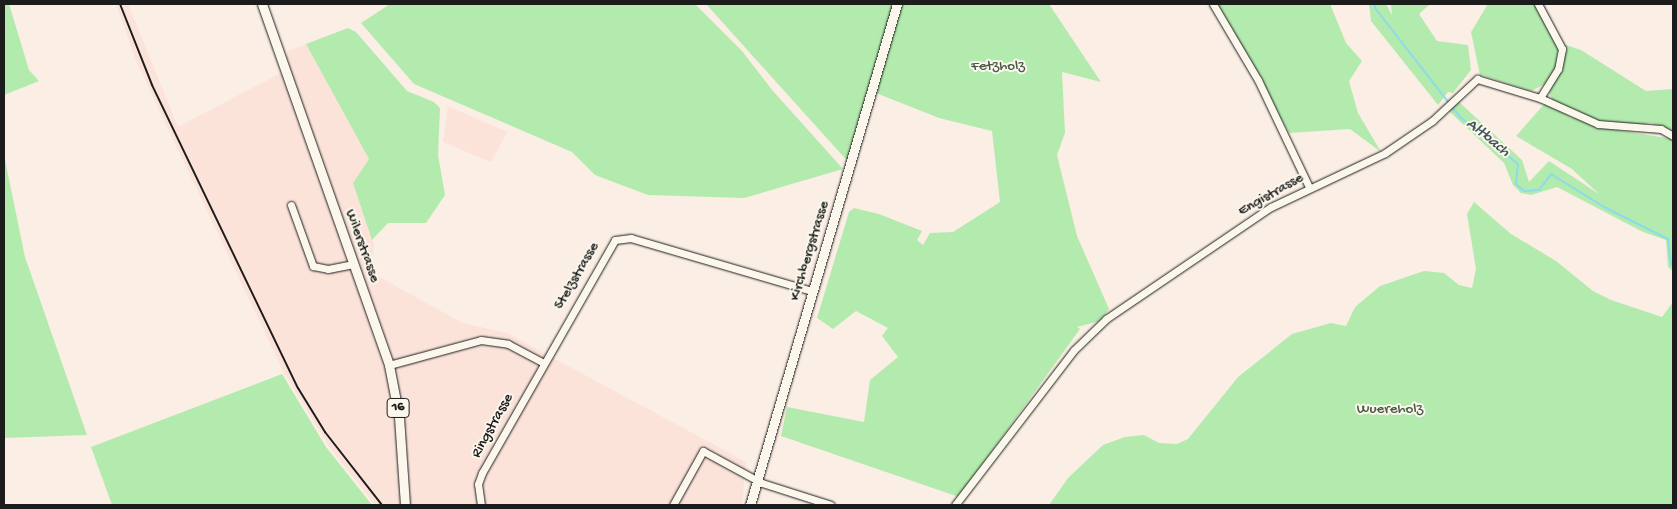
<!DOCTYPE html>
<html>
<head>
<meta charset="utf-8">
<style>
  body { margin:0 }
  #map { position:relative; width:1677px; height:509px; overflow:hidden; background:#fbeee4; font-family:"Gochi Hand",sans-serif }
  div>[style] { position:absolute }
  .built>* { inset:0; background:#fbe3da }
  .green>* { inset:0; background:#b3ebae }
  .stream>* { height:2px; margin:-1px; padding:0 1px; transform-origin:1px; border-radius:1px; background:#8cdbea }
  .roads { filter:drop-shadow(0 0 1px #1c1c1c) drop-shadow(0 0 1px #1c1c1c) }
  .minor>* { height:7px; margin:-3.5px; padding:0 3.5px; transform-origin:3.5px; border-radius:3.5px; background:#fbf7ec }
  .major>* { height:9px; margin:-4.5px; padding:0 4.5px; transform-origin:4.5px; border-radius:4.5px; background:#fbf7ec }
  .rail>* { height:2px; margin:-1px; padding:0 1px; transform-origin:1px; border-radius:1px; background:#1c1c1c }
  span { translate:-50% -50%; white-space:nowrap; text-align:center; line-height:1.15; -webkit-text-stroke:4px #fbf7ec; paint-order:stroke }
  .shield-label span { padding:1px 4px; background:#fbf7ec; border:1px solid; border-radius:4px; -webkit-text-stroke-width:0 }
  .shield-label { font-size:14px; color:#1c1c1c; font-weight:700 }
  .park-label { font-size:15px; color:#495a48 }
  .street-label { font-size:15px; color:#1c1c1c }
  .water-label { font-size:16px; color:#3e555a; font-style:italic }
  .frame { position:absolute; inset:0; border:5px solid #1c1c1c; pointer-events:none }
</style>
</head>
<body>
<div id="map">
  <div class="built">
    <i style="clip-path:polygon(116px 4px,128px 4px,178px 127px,281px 73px,288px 51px,306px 44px,370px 159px,353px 183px,374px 245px,370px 272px,463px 323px,507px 333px,746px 462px,742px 505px,375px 505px,330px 448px,284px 373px,161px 114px,135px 58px)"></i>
    <i style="clip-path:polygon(448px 106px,507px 132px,491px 162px,443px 142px)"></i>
  </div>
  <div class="green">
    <i style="clip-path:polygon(4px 4px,9px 4px,29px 70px,39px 81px,4px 95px)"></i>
    <i style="clip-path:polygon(390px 4px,695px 4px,742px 51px,773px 91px,843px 169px,744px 198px,648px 195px,595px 175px,572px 152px,414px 84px,361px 23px)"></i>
    <i style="clip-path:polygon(706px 4px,1049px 4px,1101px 82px,1062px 72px,1065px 133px,1057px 155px,1077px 236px,1109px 309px,1100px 321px,1077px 327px,1080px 329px,959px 497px,781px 436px,787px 407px,864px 422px,870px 380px,898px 357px,882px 336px,888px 328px,856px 311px,833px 329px,817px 318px,849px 212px,854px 208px,879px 214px,922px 231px,917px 240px,923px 245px,930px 233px,953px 232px,1000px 202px,992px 131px,939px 118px,876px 93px,851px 165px)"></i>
    <i style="clip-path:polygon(1218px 4px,1330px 4px,1346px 43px,1362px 61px,1349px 81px,1358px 113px,1381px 152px,1350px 129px,1289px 133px)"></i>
    <i style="clip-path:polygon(1369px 4px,1386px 4px,1392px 15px,1391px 4px,1430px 4px,1419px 14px,1437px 41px,1468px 45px,1471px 70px,1453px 93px,1448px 92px,1438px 105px,1371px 21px)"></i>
    <i style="clip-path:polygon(1488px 4px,1537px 4px,1558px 46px,1556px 68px,1545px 84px,1531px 91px,1480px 75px,1471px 32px)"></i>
    <i style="clip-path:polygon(348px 28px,356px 32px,407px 91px,434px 102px,440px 108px,438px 155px,445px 195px,426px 223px,388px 223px,372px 240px,353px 183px,369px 159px,306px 44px)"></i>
    <i style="clip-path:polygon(1566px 45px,1581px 50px,1646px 91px,1672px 89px,1673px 85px,1673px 131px,1651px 123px,1626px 126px,1591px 119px,1554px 103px,1549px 93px)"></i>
    <i style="clip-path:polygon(1547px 101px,1570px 117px,1616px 130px,1673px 139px,1673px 271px,1668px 267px,1666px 240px,1643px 232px,1557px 187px,1531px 195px,1521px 193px,1513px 185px,1504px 163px,1449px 111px,1459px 102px,1522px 160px,1529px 182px,1549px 161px,1599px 194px,1572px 169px,1516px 136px)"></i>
    <i style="clip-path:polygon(4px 155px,25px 257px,87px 435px,4px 438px)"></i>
    <i style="clip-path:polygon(1474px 202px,1511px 234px,1556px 261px,1593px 291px,1611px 300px,1662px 317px,1673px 302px,1673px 505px,1049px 505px,1068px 478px,1103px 445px,1125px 437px,1144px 435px,1159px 443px,1177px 444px,1188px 439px,1238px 377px,1292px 334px,1331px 323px,1346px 326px,1355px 307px,1380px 286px,1424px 271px,1444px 273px,1459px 285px,1472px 288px,1476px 269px,1467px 214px)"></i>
    <i style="clip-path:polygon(282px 374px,326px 447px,372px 505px,112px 505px,91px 447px)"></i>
  </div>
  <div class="stream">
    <i style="left:1375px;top:4px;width:4px;rotate:90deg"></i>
    <i style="left:1375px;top:8px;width:138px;rotate:52.1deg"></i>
    <i style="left:1460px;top:117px;width:75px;rotate:39deg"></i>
    <i style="left:1518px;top:164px;width:20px;rotate:96deg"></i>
    <i style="left:1516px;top:184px;width:11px;rotate:41deg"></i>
    <i style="left:1524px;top:191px;width:15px;rotate:-4deg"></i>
    <i style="left:1539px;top:190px;width:20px;rotate:-53deg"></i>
    <i style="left:1551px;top:174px;width:62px;rotate:31.9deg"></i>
    <i style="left:1604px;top:207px;width:72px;rotate:26.6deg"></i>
    <i style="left:1668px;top:239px;width:26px;rotate:83deg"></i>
  </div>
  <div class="roads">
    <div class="minor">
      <i style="left:1213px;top:4px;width:88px;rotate:59.4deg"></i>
      <i style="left:1258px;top:80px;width:119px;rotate:64.5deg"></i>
      <i style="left:1538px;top:4px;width:51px;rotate:61.9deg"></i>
      <i style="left:1562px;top:49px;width:20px;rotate:101deg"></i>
      <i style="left:1558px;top:69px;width:34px;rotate:122deg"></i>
      <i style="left:291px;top:205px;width:65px;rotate:70.2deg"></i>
      <i style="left:313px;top:266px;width:15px;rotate:11deg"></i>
      <i style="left:328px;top:269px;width:26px;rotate:-11deg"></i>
      <i style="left:389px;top:365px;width:95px;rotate:-15.2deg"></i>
      <i style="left:481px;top:340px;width:27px;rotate:8deg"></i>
      <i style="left:508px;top:344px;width:40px;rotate:28deg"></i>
      <i style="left:481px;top:505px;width:21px;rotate:-98deg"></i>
      <i style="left:478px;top:484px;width:12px;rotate:-70deg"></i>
      <i style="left:482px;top:473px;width:268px;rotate:-60.3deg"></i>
      <i style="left:615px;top:240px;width:16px;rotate:-7deg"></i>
      <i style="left:631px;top:238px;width:189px;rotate:16.3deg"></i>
      <i style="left:673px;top:505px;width:62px;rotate:-60.9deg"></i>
      <i style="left:703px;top:451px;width:67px;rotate:28.5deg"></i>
      <i style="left:762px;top:483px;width:72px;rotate:17.7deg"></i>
      <i style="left:955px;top:505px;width:195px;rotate:-52.5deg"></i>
      <i style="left:1074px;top:350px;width:45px;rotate:-44.1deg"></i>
      <i style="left:1106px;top:319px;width:199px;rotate:-34.2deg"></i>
      <i style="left:1271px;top:207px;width:126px;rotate:-25.3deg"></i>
      <i style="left:1385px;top:153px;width:57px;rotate:-34.2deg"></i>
      <i style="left:1432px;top:121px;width:62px;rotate:-43deg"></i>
      <i style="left:1477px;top:79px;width:66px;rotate:16.8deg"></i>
      <i style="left:1540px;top:98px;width:64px;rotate:24.1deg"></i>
      <i style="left:1598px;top:124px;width:63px;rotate:4.5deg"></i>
      <i style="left:1661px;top:129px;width:14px;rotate:30deg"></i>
    </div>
    <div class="major">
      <i style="left:262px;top:4px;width:383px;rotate:70.6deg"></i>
      <i style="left:389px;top:365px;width:53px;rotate:79.1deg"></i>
      <i style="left:399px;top:417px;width:88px;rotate:86.1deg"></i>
      <i style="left:750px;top:505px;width:522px;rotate:-73.65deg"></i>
    </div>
  </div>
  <div class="rail">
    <i style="left:120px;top:4px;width:87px;rotate:68.4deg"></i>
    <i style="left:152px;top:85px;width:336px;rotate:64.3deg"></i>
    <i style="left:298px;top:388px;width:52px;rotate:58.5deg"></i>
    <i style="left:325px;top:432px;width:93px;rotate:52deg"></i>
  </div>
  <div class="shield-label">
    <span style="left:398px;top:408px">16</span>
  </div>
  <div class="park-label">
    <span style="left:998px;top:67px">Fetzholz</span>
    <span style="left:1390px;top:410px">Wuereholz</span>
  </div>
  <div class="street-label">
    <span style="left:1271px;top:195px;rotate:-30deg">Engistrasse</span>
    <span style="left:362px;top:246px;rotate:70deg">Wilerstrasse</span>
    <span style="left:810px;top:251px;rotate:-73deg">Kirchbergstrasse</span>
    <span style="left:577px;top:276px;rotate:-60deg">Stelzstrasse</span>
    <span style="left:493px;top:426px;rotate:-61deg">Ringstrasse</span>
  </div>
  <div class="water-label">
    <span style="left:1487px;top:139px;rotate:39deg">Altbach</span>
  </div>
  <div class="frame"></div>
</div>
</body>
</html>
